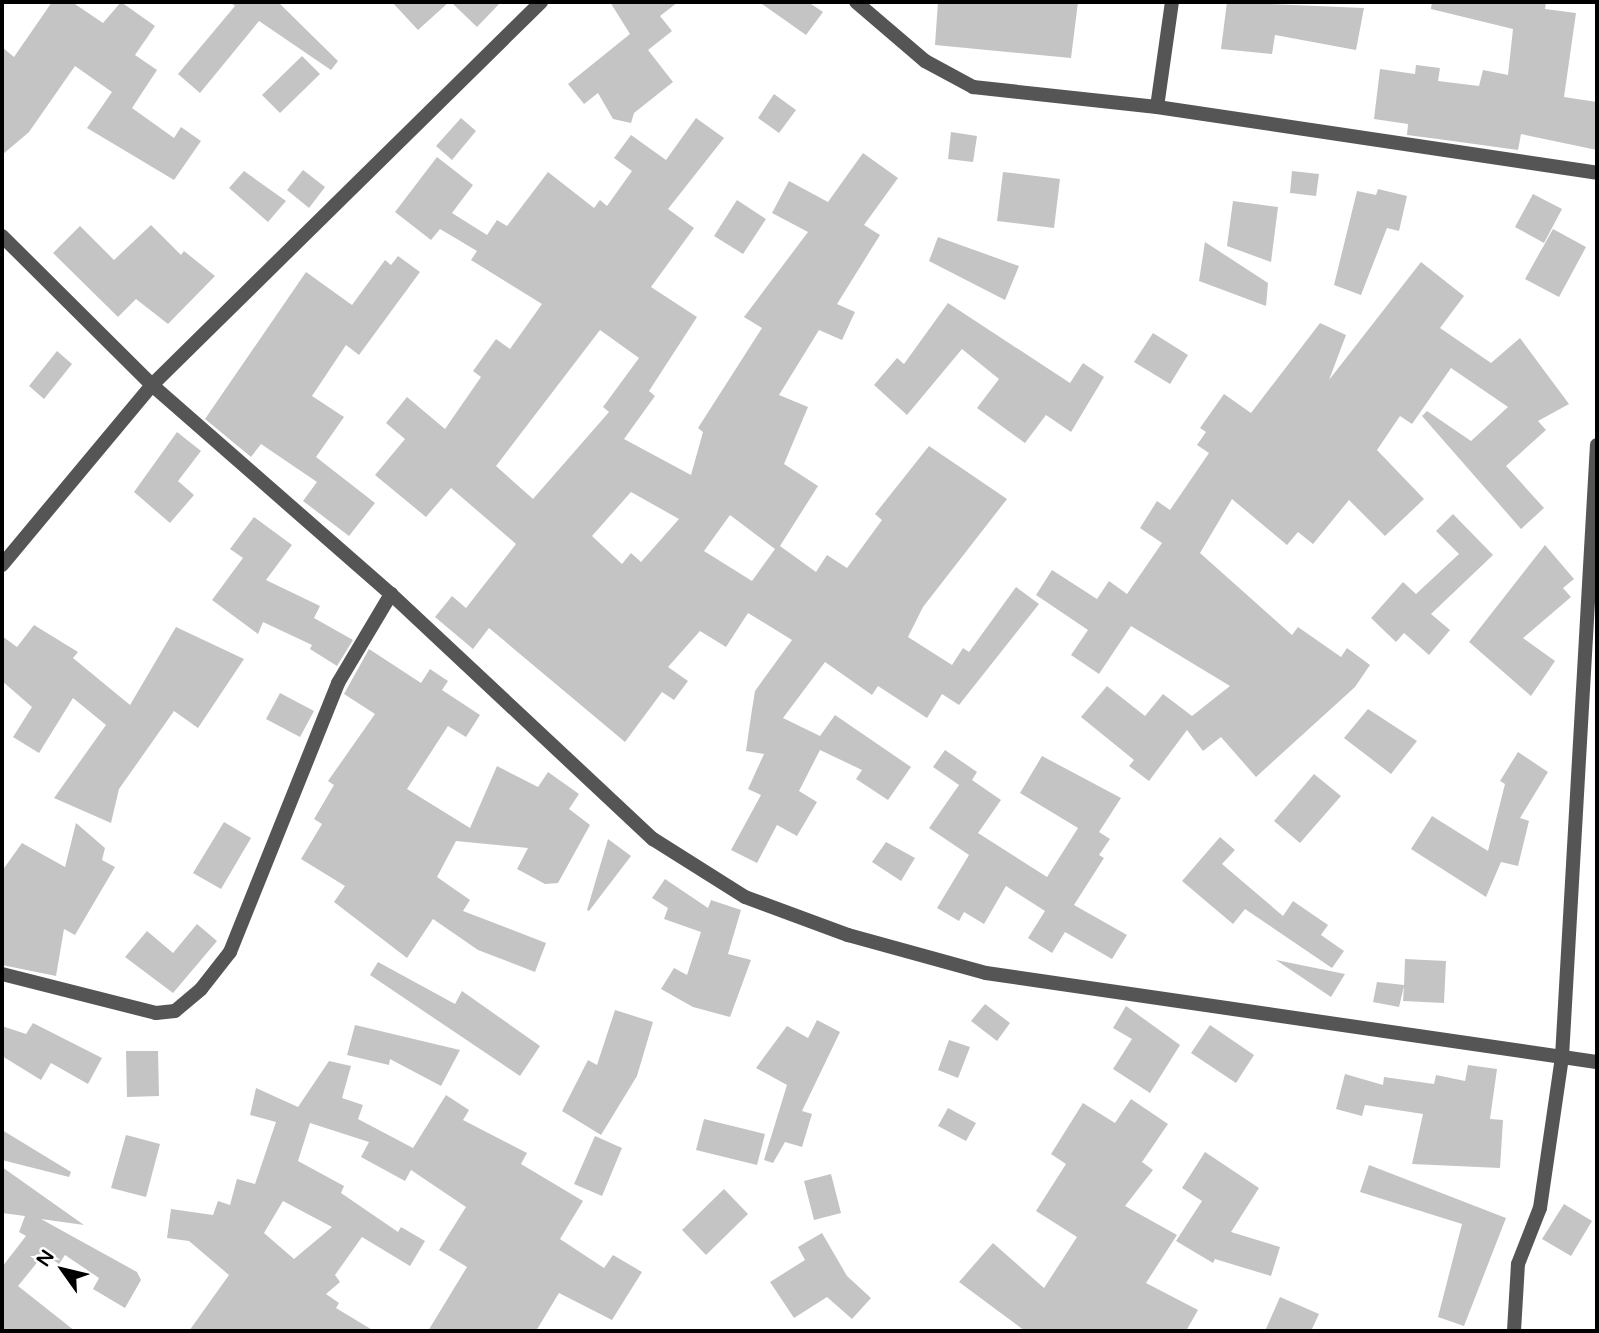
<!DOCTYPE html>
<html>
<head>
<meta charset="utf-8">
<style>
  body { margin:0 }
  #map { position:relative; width:1599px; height:1333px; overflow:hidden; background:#fff; font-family:"Varela Round",sans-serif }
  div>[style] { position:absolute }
  .building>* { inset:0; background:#c4c4c4 }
  .minor>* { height:14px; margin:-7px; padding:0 7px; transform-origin:7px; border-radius:7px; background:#555 }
  .tertiary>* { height:14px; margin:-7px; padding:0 7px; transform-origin:7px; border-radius:7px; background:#555 }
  span { translate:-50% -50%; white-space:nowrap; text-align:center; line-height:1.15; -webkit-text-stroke:6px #fff; paint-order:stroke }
  .frame { position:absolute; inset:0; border:4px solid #000; pointer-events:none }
  .north { position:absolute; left:28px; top:1235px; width:70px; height:70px; -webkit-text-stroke:5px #fff; paint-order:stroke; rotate:304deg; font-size:19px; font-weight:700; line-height:28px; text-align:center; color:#000 }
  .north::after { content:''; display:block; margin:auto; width:24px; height:32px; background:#000; clip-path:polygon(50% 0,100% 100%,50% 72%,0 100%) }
</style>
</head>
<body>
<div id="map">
  <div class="building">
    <i style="clip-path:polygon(52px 2px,72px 2px,103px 23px,121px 2px,155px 26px,135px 55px,157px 70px,132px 108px,174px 138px,181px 127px,201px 141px,174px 180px,87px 128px,112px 92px,75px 66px,29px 132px,2px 155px,2px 47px,14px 57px)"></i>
    <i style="clip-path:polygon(230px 2px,278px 2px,338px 61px,331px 70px,259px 21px,200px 93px,178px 74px,235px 6px)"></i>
    <i style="clip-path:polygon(392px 2px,449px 2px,418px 30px)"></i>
    <i style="clip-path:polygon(451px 2px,501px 2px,477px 27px)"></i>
    <i style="clip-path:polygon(610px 2px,678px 2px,660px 16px,672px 31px,648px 50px,673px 82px,634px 113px,631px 123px,613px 119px,598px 93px,584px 104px,568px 84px,630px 34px)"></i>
    <i style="clip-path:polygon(759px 2px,808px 2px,823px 12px,806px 35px)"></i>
    <i style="clip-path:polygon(938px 2px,1078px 2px,1071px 58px,935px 45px)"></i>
    <i style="clip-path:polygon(1227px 2px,1364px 8px,1356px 50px,1275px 35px,1272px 54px,1221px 49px)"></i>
    <i style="clip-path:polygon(1432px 2px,1546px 2px,1545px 9px,1576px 13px,1564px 97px,1597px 102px,1597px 150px,1521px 134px,1518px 150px,1438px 139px,1407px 135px,1408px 124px,1374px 119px,1380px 69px,1415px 74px,1416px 65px,1440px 68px,1438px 81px,1479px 86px,1483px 70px,1508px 75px,1513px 29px,1431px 9px)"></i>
    <i style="clip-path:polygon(302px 56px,320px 74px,280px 113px,262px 95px)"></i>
    <i style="clip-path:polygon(774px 94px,796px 110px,779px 133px,758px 118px)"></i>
    <i style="clip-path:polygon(461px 118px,476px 131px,452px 160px,436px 146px)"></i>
    <i style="clip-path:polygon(evenodd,696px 118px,724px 138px,668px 209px,694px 228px,651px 287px,697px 317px,649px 391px,655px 396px,624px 439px,691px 475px,703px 432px,698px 428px,762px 328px,744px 317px,808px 232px,772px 213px,789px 181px,828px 202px,863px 153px,898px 178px,864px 225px,880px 235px,837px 304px,855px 312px,842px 340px,819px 330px,779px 395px,808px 407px,784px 464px,818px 486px,780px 546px,816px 572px,827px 555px,847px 568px,882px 520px,875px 514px,929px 446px,1007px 499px,923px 607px,908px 637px,952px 665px,963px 648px,969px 652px,1016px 587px,1039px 604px,959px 705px,942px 694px,927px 718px,878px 686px,872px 695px,825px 662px,783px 718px,820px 736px,835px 715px,911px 767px,888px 800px,856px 779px,862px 770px,820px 750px,799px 791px,817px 802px,797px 836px,777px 825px,757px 863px,731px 850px,761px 795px,748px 789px,764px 754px,746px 751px,751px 716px,755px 691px,792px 640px,748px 613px,726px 647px,700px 631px,668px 667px,688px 681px,674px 700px,662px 692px,625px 742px,489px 628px,473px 649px,435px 617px,452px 596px,466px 608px,516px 544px,451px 488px,426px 517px,375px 475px,405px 439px,386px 423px,407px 397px,445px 429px,481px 377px,473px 371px,496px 339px,510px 349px,542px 304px,471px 260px,477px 251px,440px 229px,431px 240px,395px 212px,437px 157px,473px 185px,452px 213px,487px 235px,497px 220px,507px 226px,548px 172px,594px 208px,600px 200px,607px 206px,632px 171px,614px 158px,631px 135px,666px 160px,696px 118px,600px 330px,639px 358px,603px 407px,609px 412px,533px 499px,496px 466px,600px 330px,696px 118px,631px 492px,679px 519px,641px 562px,631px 553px,622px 564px,592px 536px,631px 492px,696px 118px,730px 515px,775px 549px,752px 581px,704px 551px,730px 515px)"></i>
    <i style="clip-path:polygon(951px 132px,977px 136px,973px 162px,948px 159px)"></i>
    <i style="clip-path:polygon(303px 170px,325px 187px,309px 208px,287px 190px)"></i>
    <i style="clip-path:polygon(244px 171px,286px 201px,268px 222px,229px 188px)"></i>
    <i style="clip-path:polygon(1292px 171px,1319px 174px,1316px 196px,1290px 193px)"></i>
    <i style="clip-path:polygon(1003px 172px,1060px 179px,1054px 228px,997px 221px)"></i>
    <i style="clip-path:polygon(1378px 189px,1407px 196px,1399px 231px,1387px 228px,1361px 295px,1334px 285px,1357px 191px,1376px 195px)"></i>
    <i style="clip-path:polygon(1533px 194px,1562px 209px,1544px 243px,1515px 227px)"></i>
    <i style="clip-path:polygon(737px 200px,766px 219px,743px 254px,714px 236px)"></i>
    <i style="clip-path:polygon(1233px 201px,1278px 207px,1271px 262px,1227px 246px)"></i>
    <i style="clip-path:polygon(151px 225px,181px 255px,184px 251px,215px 276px,168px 324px,136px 299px,118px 317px,53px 253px,80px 226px,114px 260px)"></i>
    <i style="clip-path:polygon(1553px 229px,1586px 247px,1559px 297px,1525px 279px)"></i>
    <i style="clip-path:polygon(938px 237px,1019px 266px,1005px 300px,929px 261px)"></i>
    <i style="clip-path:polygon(1205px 242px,1268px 283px,1266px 306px,1199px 281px)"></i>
    <i style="clip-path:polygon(398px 256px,420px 272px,359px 355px,346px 345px,312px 396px,344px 417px,316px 457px,375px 503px,349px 536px,303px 501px,317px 482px,261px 444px,251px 457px,205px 419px,306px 272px,352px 305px,385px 260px,391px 265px)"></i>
    <i style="clip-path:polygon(1421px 262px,1464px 296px,1440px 328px,1491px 363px,1520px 338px,1569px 404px,1538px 421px,1546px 430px,1506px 466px,1544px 508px,1521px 529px,1422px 416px,1427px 411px,1471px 441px,1508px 407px,1451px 368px,1412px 424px,1400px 416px,1377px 450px,1424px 499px,1385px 536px,1349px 500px,1313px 544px,1298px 532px,1287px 545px,1232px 499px,1200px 553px,1292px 635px,1298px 627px,1341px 657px,1347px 648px,1370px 665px,1355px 687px,1256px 777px,1221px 737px,1203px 751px,1187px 730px,1149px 781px,1129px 766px,1134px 760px,1081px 717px,1107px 686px,1145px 716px,1163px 694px,1192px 716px,1230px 686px,1131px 626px,1099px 674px,1071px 655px,1088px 630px,1036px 595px,1052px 570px,1097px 599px,1109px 581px,1127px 594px,1162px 543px,1140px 528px,1157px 501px,1170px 510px,1209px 453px,1197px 445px,1206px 432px,1200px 428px,1224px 394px,1251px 413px,1320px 323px,1346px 335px,1329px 380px)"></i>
    <i style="clip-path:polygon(948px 303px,1070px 383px,1083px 363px,1104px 377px,1071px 432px,1046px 415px,1025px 443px,977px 408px,999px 379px,962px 349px,907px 415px,874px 385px,897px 358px,904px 364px)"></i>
    <i style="clip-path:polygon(1153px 333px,1188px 355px,1170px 384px,1134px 362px)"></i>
    <i style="clip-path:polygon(57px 351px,72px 364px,44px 399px,29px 386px)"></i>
    <i style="clip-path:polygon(177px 432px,201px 451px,178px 481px,194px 495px,170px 523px,134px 492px)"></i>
    <i style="clip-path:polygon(1453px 514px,1493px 555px,1431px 614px,1450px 630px,1429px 655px,1404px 633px,1396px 642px,1371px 618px,1403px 582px,1416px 594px,1459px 554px,1436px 531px)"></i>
    <i style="clip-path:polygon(254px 517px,292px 545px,266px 580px,320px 606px,314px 618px,353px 640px,337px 666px,310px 649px,312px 645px,263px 622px,258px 634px,212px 600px,243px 558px,230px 549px)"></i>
    <i style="clip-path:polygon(1545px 545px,1574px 579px,1563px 588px,1571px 597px,1523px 638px,1555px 661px,1531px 696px,1469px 642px)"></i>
    <i style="clip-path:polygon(34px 625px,78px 652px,73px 658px,130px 705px,176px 627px,244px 659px,198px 728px,174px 711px,119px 789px,111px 823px,54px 798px,106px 725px,73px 698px,39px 753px,13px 737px,32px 707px,2px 681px,2px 636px,17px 647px)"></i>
    <i style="clip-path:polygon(369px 649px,421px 683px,430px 669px,448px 681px,442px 690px,480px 715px,466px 737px,448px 726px,407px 789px,470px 828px,497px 766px,538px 787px,548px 772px,579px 794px,569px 809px,590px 825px,558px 883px,545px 884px,517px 869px,528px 848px,456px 841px,437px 877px,470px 900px,463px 911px,546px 943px,535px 972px,478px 950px,433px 919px,407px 958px,334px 902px,345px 886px,301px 859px,322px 824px,314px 819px,334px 785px,328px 781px,375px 714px,344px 694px)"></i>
    <i style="clip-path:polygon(280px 693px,314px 711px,300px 737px,266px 719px)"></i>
    <i style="clip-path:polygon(1368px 709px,1417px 741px,1391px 774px,1344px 738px)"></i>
    <i style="clip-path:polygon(945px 750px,977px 772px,972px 780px,1001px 800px,978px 833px,1047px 877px,1078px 828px,1020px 793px,1042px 756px,1121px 798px,1099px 832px,1110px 839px,1099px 855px,1104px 858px,1074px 905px,1127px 935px,1112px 959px,1065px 932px,1052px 953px,1028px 938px,1045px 911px,1006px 886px,984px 924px,964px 912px,959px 921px,937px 908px,969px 855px,929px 828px,959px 785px,933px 767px)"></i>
    <i style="clip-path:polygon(1518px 752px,1548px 772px,1520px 818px,1529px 821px,1518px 866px,1501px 862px,1486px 897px,1411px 849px,1432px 816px,1488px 851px,1505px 784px,1500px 781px)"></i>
    <i style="clip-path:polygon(1314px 774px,1341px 796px,1300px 843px,1274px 821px)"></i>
    <i style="clip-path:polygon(224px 822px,251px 838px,221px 889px,193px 873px)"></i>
    <i style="clip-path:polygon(76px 823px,105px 848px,102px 860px,115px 867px,75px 935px,64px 929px,56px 976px,2px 965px,2px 871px,22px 843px,65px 867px)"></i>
    <i style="clip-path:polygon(1220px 837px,1235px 850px,1222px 864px,1283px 916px,1293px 901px,1328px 925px,1321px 935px,1344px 951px,1332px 968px,1245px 909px,1233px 924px,1182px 881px)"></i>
    <i style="clip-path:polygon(608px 839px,631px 856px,589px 911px,587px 910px)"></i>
    <i style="clip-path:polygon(886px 842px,915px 858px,901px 881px,872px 862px)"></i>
    <i style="clip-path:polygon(665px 879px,708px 908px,711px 900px,741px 910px,728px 954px,751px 960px,730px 1017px,693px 1007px,661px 989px,674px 968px,687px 975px,701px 932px,664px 919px,668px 908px,652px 898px)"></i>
    <i style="clip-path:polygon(197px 924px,217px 941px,173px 993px,125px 957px,147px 931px,173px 953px)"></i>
    <i style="clip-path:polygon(1405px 959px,1446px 961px,1444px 1003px,1403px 1001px,1404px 986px,1399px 1007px,1373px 1002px,1377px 982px,1404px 985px)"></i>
    <i style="clip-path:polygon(1276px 960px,1345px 974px,1331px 997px)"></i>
    <i style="clip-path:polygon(378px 962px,455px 1004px,462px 991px,540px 1046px,520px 1076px,370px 975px)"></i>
    <i style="clip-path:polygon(985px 1004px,1010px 1023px,997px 1041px,971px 1021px)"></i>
    <i style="clip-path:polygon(1126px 1006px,1180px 1045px,1150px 1093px,1113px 1069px,1132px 1039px,1113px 1028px)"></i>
    <i style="clip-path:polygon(615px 1010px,653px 1022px,637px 1076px,601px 1135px,562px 1111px,588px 1060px,597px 1065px)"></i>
    <i style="clip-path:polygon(817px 1020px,840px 1032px,802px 1111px,812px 1114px,802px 1147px,785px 1142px,773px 1163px,764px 1160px,787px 1085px,756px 1068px,787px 1026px,808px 1038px)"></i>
    <i style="clip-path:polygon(33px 1023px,102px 1058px,88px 1084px,51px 1063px,41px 1080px,2px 1056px,2px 1026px,26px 1034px)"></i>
    <i style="clip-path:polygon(355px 1025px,460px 1050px,441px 1086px,390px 1059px,389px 1065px,347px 1055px)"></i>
    <i style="clip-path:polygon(1210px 1025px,1254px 1055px,1236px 1083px,1191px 1053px)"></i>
    <i style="clip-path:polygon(949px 1040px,970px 1047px,958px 1078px,938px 1070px)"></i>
    <i style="clip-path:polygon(126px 1051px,158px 1051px,159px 1096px,127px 1097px)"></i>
    <i style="clip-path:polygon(evenodd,329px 1061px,351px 1066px,342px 1098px,363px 1105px,358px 1119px,413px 1148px,446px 1095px,469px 1110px,463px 1120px,527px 1153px,521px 1164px,583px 1201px,560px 1239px,604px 1268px,613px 1255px,642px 1272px,612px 1320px,559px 1293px,536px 1331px,428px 1331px,467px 1267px,439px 1250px,466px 1207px,411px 1170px,405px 1181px,361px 1157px,369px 1142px,310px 1123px,298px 1161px,344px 1186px,341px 1193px,398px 1232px,401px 1227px,425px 1241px,410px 1266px,362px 1237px,335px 1275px,340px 1282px,326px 1294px,339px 1303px,336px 1308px,374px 1331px,189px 1331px,229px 1275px,189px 1241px,167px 1238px,171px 1209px,213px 1215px,218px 1201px,230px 1205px,237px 1179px,255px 1184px,276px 1122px,250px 1115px,256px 1088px,298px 1107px,329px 1061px,283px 1201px,332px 1227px,294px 1259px,264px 1233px,283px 1201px)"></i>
    <i style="clip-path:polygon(1468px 1065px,1497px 1069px,1490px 1119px,1503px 1120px,1500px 1168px,1412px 1164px,1423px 1114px,1365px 1105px,1362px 1116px,1336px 1109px,1345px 1074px,1383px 1085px,1384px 1077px,1434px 1084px,1436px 1075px,1465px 1081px)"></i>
    <i style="clip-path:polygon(1131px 1099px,1168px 1124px,1142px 1162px,1153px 1170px,1125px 1206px,1177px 1235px,1146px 1283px,1198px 1310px,1186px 1331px,1025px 1331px,959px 1282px,993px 1243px,1044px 1288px,1077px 1237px,1036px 1211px,1066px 1164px,1051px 1154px,1083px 1103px,1115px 1123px)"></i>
    <i style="clip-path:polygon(948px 1108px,976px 1123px,966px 1141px,938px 1126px)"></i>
    <i style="clip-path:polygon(704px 1119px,765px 1134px,757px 1165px,696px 1150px)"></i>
    <i style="clip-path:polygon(2px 1130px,71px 1172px,69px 1177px,2px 1160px)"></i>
    <i style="clip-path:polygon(126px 1135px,160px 1144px,146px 1197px,111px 1188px)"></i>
    <i style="clip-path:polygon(595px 1136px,622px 1148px,602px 1196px,574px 1184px)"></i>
    <i style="clip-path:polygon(1205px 1152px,1259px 1188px,1231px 1232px,1280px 1247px,1271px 1276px,1215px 1259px,1213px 1263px,1176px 1241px,1202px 1201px,1182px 1188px)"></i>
    <i style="clip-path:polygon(1369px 1165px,1506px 1218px,1464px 1326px,1438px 1317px,1462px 1224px,1360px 1192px)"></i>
    <i style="clip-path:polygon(2px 1167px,84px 1225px,41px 1219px,137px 1272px,141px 1280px,125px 1308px,93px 1289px,99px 1278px,65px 1255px,59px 1264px,44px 1254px,18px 1286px,75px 1331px,2px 1331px,2px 1267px,26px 1236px,19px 1232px,25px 1216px,2px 1213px)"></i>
    <i style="clip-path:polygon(831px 1174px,841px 1213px,814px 1220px,804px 1181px)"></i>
    <i style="clip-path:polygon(724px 1189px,748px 1214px,706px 1255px,682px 1230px)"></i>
    <i style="clip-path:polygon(1564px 1204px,1592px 1221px,1571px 1256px,1542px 1239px)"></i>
    <i style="clip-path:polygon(822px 1233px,847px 1276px,871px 1298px,852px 1319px,827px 1297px,794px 1318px,770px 1282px,805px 1260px,798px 1247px)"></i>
    <i style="clip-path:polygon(1280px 1297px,1319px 1314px,1311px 1331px,1265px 1331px)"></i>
  </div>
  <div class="minor">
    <i style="left:856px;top:2px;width:91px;rotate:40.5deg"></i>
    <i style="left:925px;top:61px;width:55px;rotate:28.4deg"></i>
    <i style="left:973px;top:87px;width:185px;rotate:6.2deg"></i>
    <i style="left:1157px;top:107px;width:445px;rotate:8.5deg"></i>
    <i style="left:1157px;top:107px;width:106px;rotate:-81.9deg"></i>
    <i style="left:2px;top:236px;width:211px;rotate:44.8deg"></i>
    <i style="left:152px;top:385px;width:317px;rotate:41.2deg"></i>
    <i style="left:391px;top:594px;width:359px;rotate:43.1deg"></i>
    <i style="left:653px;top:839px;width:109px;rotate:32.2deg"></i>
    <i style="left:745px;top:897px;width:110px;rotate:20.3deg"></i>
    <i style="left:848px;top:935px;width:143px;rotate:15.4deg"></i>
    <i style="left:986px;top:973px;width:617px;rotate:8.29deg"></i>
    <i style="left:2px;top:974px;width:159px;rotate:14.2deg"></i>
    <i style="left:156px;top:1013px;width:19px;rotate:-6deg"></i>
    <i style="left:175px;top:1011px;width:34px;rotate:-40deg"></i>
    <i style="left:201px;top:989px;width:47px;rotate:-51.9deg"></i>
    <i style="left:230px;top:952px;width:290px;rotate:-68.1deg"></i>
    <i style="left:338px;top:683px;width:104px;rotate:-59.2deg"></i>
    <i style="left:1514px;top:1331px;width:67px;rotate:-86.6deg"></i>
    <i style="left:1518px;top:1264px;width:60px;rotate:-68.6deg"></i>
    <i style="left:1540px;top:1208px;width:153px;rotate:-81.7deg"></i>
    <i style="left:1562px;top:1057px;width:613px;rotate:-86.73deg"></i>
  </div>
  <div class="tertiary">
    <i style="left:2px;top:565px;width:234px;rotate:-50.2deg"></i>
    <i style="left:152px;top:385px;width:546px;rotate:-44.55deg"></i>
  </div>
  <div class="frame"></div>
  <div class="north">N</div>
</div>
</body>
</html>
